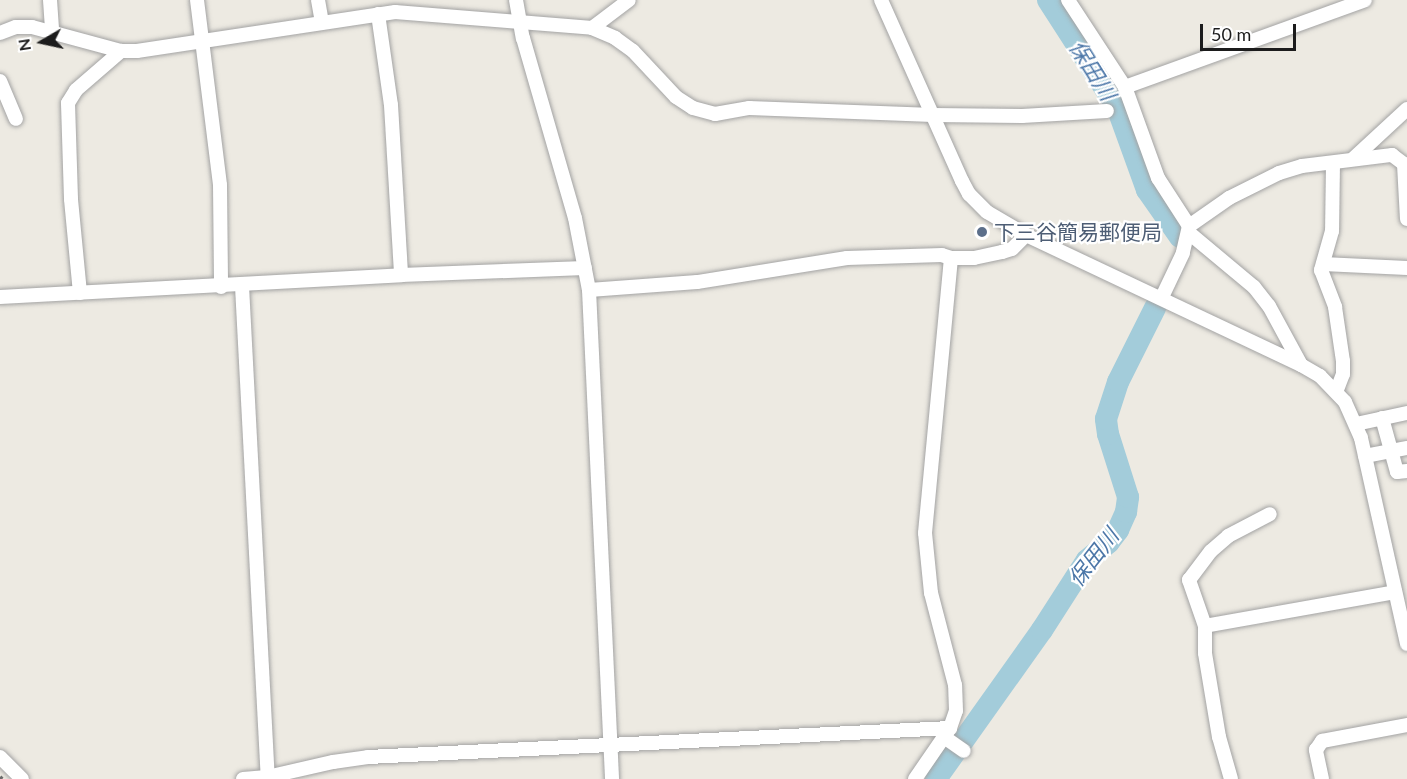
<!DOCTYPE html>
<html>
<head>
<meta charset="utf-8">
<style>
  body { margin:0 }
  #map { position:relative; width:1407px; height:779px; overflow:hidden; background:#edeae2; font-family:Lato,"Noto Sans JP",sans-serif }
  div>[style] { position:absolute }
  .river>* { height:22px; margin:-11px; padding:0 11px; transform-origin:11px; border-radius:11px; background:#a3ccda }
  .roads { filter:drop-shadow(0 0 2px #a3a3a3) drop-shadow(0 0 2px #a3a3a3) }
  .minor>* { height:14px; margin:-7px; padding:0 7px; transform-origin:7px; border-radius:7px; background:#fff }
  .rail>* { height:4px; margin-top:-2px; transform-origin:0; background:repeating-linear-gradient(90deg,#6a6a6a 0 12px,transparent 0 24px) }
  .dots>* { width:16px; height:16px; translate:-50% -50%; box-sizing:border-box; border:3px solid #fff; border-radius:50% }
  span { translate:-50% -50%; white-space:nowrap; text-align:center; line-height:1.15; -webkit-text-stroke:4.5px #fff; paint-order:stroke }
  .service-label { font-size:21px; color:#4e5e75 }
  .left { translate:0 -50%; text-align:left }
  .water-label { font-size:22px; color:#4c77a8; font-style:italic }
  .north { position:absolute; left:12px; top:12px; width:60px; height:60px; -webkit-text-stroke:4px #fff; paint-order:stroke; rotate:261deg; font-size:16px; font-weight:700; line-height:24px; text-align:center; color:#1c1c1c }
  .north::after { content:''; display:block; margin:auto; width:21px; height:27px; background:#1c1c1c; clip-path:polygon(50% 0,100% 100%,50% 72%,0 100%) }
  .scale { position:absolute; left:1200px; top:24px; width:96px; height:27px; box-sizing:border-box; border:3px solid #1c1c1c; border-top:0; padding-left:8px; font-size:18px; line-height:21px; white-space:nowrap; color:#1c1c1c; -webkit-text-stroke:4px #fff; paint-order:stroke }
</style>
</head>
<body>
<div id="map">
  <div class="river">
    <i style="left:1048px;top:0;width:127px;rotate:57.2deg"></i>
    <i style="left:1117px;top:107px;width:88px;rotate:70.1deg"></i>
    <i style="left:1147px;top:190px;width:57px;rotate:54.9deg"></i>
    <i style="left:936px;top:779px;width:183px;rotate:-54.6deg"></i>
    <i style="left:1042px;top:630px;width:83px;rotate:-57.3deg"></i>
    <i style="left:1087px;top:560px;width:28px;rotate:-39deg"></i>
    <i style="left:1109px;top:542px;width:15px;rotate:-53deg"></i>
    <i style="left:1118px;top:530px;width:20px;rotate:-66deg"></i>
    <i style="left:1126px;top:512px;width:15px;rotate:-82deg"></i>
    <i style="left:1128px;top:497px;width:66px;rotate:-107.6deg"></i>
    <i style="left:1108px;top:434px;width:15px;rotate:-98deg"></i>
    <i style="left:1106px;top:419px;width:39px;rotate:-72deg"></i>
    <i style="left:1118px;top:382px;width:83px;rotate:-63.4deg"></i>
  </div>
  <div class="roads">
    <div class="minor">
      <i style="left:50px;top:0;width:31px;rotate:86deg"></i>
      <i style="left:197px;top:0;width:186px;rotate:82.9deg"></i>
      <i style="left:220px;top:185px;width:102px;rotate:89.4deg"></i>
      <i style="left:318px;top:0;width:23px;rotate:80deg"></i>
      <i style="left:516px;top:0;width:39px;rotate:80deg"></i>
      <i style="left:523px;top:38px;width:187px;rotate:73.9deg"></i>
      <i style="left:575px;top:218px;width:73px;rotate:79deg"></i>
      <i style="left:589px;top:290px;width:490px;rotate:87.3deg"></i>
      <i style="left:881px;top:0;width:198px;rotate:65.9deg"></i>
      <i style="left:962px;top:181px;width:15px;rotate:62deg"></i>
      <i style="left:969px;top:194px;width:25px;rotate:45deg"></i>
      <i style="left:987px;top:212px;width:45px;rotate:30.5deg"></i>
      <i style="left:1026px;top:235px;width:304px;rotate:25.3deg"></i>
      <i style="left:1301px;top:365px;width:22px;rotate:30deg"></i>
      <i style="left:1320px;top:376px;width:36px;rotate:46deg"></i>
      <i style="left:1345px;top:402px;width:39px;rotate:66deg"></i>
      <i style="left:1361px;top:438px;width:211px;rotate:77.4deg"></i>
      <i style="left:1068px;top:0;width:104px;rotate:56.8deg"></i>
      <i style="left:1125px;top:87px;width:97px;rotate:70.1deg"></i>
      <i style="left:1158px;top:178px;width:57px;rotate:57.1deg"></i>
      <i style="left:1189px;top:226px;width:28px;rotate:103deg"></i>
      <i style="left:1183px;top:253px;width:49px;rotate:115.5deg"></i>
      <i style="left:378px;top:14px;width:92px;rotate:81.9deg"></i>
      <i style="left:391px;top:105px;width:170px;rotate:86.6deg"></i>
      <i style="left:592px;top:28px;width:46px;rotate:-37.1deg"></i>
      <i style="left:0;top:33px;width:17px;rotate:-21deg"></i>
      <i style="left:16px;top:27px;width:16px"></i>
      <i style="left:32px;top:27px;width:92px;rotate:15.1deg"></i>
      <i style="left:121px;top:51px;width:16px"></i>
      <i style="left:137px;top:51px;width:261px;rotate:-8.6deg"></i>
      <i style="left:395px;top:12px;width:198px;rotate:4.6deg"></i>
      <i style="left:592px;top:28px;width:25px;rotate:23deg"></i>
      <i style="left:615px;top:38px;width:22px;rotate:36deg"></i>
      <i style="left:633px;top:51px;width:63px;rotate:46.9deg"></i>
      <i style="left:676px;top:97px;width:20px;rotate:33deg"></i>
      <i style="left:693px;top:108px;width:23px;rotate:15deg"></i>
      <i style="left:715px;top:114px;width:35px;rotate:-10deg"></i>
      <i style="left:749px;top:108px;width:184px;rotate:2.2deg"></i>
      <i style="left:933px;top:115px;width:89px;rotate:0.6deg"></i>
      <i style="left:1022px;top:116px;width:85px;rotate:-3.4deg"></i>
      <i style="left:0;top:81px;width:41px;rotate:67.2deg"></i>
      <i style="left:1125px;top:87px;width:255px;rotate:-19.9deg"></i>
      <i style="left:1354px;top:158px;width:72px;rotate:-42.8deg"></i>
      <i style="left:1333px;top:163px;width:68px;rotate:90.8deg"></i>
      <i style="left:1332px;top:231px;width:41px;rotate:105.8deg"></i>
      <i style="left:1321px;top:270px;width:40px;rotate:69deg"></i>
      <i style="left:1335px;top:307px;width:55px;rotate:81.6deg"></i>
      <i style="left:1343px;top:361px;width:13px;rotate:90deg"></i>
      <i style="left:1343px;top:374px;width:19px;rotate:111deg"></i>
      <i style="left:1189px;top:226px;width:49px;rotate:-35deg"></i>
      <i style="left:1229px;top:198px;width:56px;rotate:-26.6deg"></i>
      <i style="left:1279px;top:173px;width:24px;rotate:-17deg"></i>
      <i style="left:1302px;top:166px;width:91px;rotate:-7deg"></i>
      <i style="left:1392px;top:155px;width:15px;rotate:37deg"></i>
      <i style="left:1404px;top:164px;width:55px;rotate:86.9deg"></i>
      <i style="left:1188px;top:232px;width:86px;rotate:39.8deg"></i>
      <i style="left:1254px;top:287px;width:24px;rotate:52deg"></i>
      <i style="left:1269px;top:306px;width:67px;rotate:61.5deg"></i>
      <i style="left:951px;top:258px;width:23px"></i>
      <i style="left:974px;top:258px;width:29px;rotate:-12deg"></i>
      <i style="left:1002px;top:252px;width:10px;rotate:-17deg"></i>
      <i style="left:1012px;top:249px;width:20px;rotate:-45deg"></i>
      <i style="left:1323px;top:264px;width:84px;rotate:2.7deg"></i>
      <i style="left:242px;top:286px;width:494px;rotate:87deg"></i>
      <i style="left:80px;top:293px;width:94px;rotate:-95.5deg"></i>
      <i style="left:71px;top:199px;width:96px;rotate:-91.8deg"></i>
      <i style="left:68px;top:103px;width:15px;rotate:-58deg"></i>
      <i style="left:76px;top:90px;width:60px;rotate:-40.9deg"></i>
      <i style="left:0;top:297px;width:402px;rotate:-3.1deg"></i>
      <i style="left:401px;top:275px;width:184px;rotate:-2.2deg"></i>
      <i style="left:1382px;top:418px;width:56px;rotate:74.5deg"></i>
      <i style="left:1397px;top:472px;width:10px;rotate:-6deg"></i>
      <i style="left:1356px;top:424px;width:52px;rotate:-12.2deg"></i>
      <i style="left:1365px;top:456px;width:43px;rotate:-10.8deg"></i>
      <i style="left:1205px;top:626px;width:193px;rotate:-10.1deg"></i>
      <i style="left:944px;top:737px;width:24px;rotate:35deg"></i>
      <i style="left:0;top:757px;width:31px;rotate:45deg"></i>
      <i style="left:243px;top:779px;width:24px;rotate:-5deg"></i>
      <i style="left:267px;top:777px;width:68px;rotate:-12.8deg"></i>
      <i style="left:333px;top:762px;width:35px;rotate:-8deg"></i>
      <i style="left:368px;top:757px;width:583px;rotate:-2.85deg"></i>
      <i style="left:950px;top:728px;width:18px;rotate:-71deg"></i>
      <i style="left:956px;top:711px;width:26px;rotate:-92deg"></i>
      <i style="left:955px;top:685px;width:95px;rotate:-104.6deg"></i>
      <i style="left:931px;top:593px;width:60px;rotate:-95.7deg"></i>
      <i style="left:925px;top:533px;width:276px;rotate:-84.6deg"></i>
      <i style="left:951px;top:258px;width:9px;rotate:-162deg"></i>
      <i style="left:942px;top:255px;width:95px;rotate:178.2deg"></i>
      <i style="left:847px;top:258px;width:152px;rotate:170.9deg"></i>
      <i style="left:697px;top:282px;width:108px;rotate:175.8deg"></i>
      <i style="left:915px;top:779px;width:62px;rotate:-55.5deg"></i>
      <i style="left:1231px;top:779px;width:44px;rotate:-105.9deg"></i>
      <i style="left:1219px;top:737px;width:85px;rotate:-99.5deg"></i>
      <i style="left:1205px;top:653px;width:27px;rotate:-90deg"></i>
      <i style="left:1205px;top:626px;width:49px;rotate:-109.2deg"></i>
      <i style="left:1189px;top:580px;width:36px;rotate:-53deg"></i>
      <i style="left:1211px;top:551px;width:23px;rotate:-41deg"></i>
      <i style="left:1228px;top:536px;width:47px;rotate:-27.6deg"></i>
      <i style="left:1322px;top:779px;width:30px;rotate:-102deg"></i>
      <i style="left:1316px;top:750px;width:11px;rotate:-56deg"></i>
      <i style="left:1322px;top:741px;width:86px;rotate:-10.7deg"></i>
    </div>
  </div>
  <div class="rail">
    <i style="left:0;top:777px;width:3px;rotate:45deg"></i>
  </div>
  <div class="dots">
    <i style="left:982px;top:232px;background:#5c6f8a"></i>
  </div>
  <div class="service-label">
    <span class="left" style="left:994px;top:232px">下三谷簡易郵便局</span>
  </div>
  <div class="water-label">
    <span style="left:1093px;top:70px;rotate:58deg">保田川</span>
    <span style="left:1093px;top:557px;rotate:-52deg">保田川</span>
  </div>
  <div class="north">N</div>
  <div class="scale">50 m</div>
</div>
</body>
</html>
